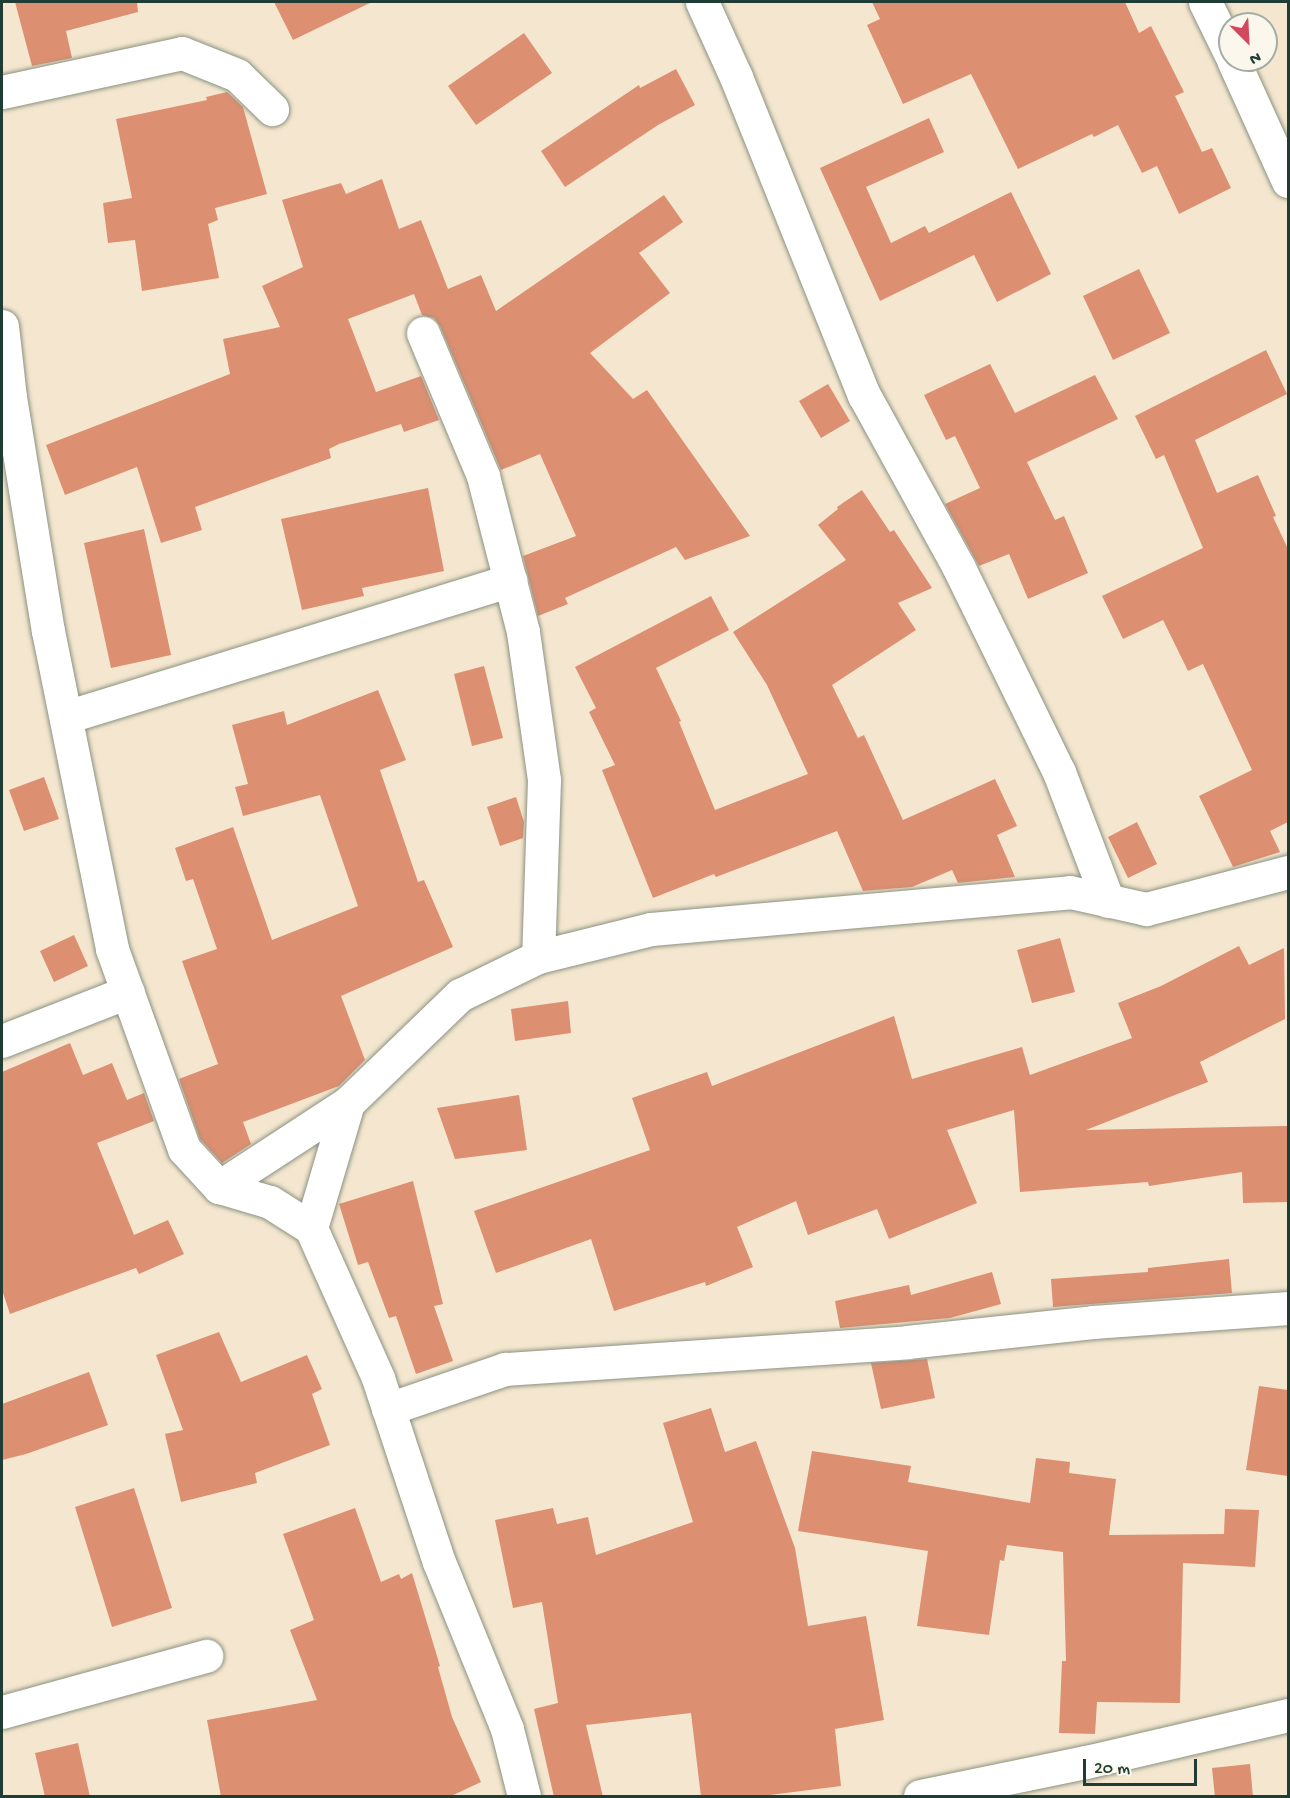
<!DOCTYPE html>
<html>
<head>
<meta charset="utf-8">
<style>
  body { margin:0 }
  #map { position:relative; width:1290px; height:1798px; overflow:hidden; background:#f5e7cf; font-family:"Gochi Hand",sans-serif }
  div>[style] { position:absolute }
  .building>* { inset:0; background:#dc8f71 }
  .roads { filter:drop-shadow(0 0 2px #8a9282) drop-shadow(0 0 2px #8a9282) }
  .street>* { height:33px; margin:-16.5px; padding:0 16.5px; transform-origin:16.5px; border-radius:16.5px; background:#fff }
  span { translate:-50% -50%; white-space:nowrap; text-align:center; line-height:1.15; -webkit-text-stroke:6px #fbf7ec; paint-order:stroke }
  .frame { position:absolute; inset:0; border:3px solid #1f3d34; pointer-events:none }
  .north { position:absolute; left:1218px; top:12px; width:60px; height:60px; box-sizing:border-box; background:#fbf7ec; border:2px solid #a3ada2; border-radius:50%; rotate:156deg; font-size:16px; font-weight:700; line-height:24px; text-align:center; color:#1f3d34 }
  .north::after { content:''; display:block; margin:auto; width:21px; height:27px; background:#d1495b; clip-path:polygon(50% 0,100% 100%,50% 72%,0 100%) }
  .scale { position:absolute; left:1083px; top:1759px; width:114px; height:27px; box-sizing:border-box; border:3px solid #1f3d34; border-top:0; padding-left:8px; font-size:18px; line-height:21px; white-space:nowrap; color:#1f3d34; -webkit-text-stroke:4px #fbf7ec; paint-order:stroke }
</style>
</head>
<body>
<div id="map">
  <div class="building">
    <i style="clip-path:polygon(15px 2px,137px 2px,138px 12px,66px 31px,72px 58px,32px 66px)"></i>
    <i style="clip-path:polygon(274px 2px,372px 2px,293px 40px)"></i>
    <i style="clip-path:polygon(872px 2px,1125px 2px,1139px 33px,1151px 26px,1184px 92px,1175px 96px,1202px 152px,1212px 148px,1231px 188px,1179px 214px,1157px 166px,1142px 173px,1118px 125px,1094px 137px,1092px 134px,1018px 169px,971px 74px,903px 104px,867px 25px,880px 19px)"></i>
    <i style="clip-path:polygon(524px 33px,552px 73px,476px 125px,448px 86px)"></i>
    <i style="clip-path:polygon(676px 69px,695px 105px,658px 125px,565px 187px,541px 151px,639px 85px,640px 88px)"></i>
    <i style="clip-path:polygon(227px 92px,243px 107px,267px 194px,215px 208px,218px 220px,208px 224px,219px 278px,142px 291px,135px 240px,108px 243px,103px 203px,132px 198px,116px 119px,207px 100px,206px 97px)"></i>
    <i style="clip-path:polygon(929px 118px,944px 152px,866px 187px,891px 243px,925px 226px,929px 233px,1011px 192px,1051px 274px,997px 302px,974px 255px,880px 301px,820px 168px)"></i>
    <i style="clip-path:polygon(382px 179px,399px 229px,421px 220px,448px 289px,481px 275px,496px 311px,664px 195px,683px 222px,639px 253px,670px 293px,590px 353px,633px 399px,647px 390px,750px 536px,685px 560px,676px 547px,565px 598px,568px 604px,538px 616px,523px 556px,576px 536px,540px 454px,501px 470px,440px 326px,434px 318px,422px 315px,414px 294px,348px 319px,376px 392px,421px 376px,439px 420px,404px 432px,401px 424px,339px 444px,329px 449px,331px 458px,195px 507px,202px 530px,161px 543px,137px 467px,65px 495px,46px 445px,230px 374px,223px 339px,280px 327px,262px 286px,303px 267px,282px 200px,341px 183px,346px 194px)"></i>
    <i style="clip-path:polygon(1139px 269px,1170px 333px,1113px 360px,1083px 296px)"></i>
    <i style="clip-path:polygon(1266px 350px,1287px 394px,1195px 440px,1217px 493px,1258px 475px,1276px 516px,1273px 517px,1288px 549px,1288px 822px,1270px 831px,1280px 852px,1233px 867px,1199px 796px,1252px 770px,1203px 664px,1188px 671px,1163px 620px,1123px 639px,1102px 596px,1203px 548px,1164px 455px,1156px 459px,1135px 416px)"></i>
    <i style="clip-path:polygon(990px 364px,1015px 413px,1095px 375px,1118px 419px,1027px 462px,1055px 520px,1064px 516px,1088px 573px,1028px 599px,1009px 554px,979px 566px,945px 504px,980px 488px,955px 436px,946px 440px,924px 395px)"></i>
    <i style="clip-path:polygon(828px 384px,850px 421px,821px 438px,799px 401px)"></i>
    <i style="clip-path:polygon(428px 488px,444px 571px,362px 588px,364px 596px,302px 610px,281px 519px)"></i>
    <i style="clip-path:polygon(862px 490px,890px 532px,894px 530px,932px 588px,898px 603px,916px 630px,832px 685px,858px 738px,864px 735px,903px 820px,995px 779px,1017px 826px,997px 835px,1015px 877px,958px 883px,952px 870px,912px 887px,863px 891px,837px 831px,716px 877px,714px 874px,653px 898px,602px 770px,615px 765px,589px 712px,596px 708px,575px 667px,711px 596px,729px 630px,656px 668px,681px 721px,679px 722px,715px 810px,808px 774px,767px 685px,733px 632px,846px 560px,818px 525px,838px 509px,837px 507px)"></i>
    <i style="clip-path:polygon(144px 529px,171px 655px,111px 668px,84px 543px)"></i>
    <i style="clip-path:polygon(484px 666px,503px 738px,472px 746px,454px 674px)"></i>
    <i style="clip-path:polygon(378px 690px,406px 760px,380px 770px,418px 882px,424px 880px,453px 947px,341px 996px,365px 1060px,339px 1086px,243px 1122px,251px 1144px,222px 1163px,200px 1139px,179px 1079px,218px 1064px,182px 961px,217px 949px,193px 879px,186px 881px,175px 848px,233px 827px,272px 940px,358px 906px,320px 795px,243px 816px,235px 787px,248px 784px,232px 725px,284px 711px,287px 725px)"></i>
    <i style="clip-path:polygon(44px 777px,59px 819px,24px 831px,9px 790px)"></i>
    <i style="clip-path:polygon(516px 797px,524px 822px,523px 838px,500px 846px,487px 807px)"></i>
    <i style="clip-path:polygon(1137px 822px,1157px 864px,1128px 878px,1108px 837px)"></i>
    <i style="clip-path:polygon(74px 935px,88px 966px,54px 982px,40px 951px)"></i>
    <i style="clip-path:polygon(1060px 938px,1075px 992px,1032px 1003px,1017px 950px)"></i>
    <i style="clip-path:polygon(1239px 946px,1249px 965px,1284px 948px,1285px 1019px,1200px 1062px,1208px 1082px,1086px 1130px,1287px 1126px,1288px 1202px,1243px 1203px,1242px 1172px,1149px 1186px,1148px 1182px,1020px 1192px,1014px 1110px,947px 1130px,977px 1203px,889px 1239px,877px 1209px,808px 1235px,796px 1201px,737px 1227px,753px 1267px,706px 1286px,705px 1282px,614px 1311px,591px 1239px,496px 1273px,474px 1211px,650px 1150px,632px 1098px,707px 1072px,712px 1086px,894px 1016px,912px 1079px,1022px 1047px,1030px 1075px,1132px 1038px,1118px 1003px,1161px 986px)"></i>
    <i style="clip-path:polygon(568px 1001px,571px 1033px,515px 1041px,511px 1009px)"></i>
    <i style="clip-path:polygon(70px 1043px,83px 1075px,112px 1063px,127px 1100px,144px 1093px,154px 1121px,97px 1143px,134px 1235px,168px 1220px,184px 1254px,139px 1274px,136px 1268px,10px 1314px,2px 1290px,2px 1072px)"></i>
    <i style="clip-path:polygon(519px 1095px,527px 1150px,455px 1159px,437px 1108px)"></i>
    <i style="clip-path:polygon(413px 1181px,443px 1304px,434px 1306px,453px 1361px,416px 1374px,396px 1316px,389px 1318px,368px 1262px,358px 1265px,339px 1204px)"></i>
    <i style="clip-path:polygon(1229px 1259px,1232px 1293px,1053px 1307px,1051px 1279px,1148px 1272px,1148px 1268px)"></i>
    <i style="clip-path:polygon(992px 1272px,1001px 1304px,950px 1318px,840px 1328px,835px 1301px,909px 1285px,911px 1295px)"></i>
    <i style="clip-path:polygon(219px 1332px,241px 1382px,307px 1355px,322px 1389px,312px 1394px,330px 1445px,255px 1473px,257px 1483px,181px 1502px,165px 1434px,183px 1430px,156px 1355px)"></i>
    <i style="clip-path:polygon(927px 1359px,935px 1398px,881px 1409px,871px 1363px)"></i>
    <i style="clip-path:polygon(89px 1372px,108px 1425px,26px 1454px,2px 1460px,2px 1404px)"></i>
    <i style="clip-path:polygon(1259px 1386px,1288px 1390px,1288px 1476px,1246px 1470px)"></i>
    <i style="clip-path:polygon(711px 1408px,725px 1452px,756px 1441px,795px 1548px,808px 1626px,866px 1616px,884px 1720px,835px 1729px,841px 1786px,754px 1797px,701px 1797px,691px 1713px,586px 1725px,603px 1797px,554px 1797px,534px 1709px,558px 1703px,542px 1602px,513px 1608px,495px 1520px,553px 1508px,557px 1524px,588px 1517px,596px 1555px,693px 1522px,663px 1423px)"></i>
    <i style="clip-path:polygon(812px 1451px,911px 1466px,908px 1482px,1030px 1503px,1036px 1458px,1070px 1462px,1069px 1473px,1116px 1479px,1109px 1535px,1224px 1534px,1225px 1509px,1259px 1510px,1255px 1567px,1183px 1563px,1180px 1703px,1097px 1702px,1095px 1734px,1059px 1733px,1062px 1661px,1066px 1661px,1063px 1552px,1007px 1545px,1004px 1561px,1000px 1560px,989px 1635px,917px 1626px,928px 1551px,798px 1531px)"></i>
    <i style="clip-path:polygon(134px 1488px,172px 1608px,112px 1627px,75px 1507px)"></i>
    <i style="clip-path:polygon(355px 1508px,381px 1582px,399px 1574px,401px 1579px,412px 1573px,440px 1666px,438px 1667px,452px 1717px,481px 1782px,449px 1797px,221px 1797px,207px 1720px,317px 1700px,290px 1630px,314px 1620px,283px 1534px)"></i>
    <i style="clip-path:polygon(78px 1743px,90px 1797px,45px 1797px,35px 1753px)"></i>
    <i style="clip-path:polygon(1250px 1764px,1253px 1797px,1215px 1797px,1212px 1768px)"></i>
  </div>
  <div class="roads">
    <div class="street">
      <i style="left:702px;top:2px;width:82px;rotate:65.6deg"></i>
      <i style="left:736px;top:77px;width:343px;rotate:68.1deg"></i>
      <i style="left:864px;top:395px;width:197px;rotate:61.2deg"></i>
      <i style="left:959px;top:568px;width:227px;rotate:63.9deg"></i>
      <i style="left:1059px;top:772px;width:138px;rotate:69.2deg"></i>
      <i style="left:1205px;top:2px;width:57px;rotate:63.9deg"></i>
      <i style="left:1233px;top:60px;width:133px;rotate:65.6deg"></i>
      <i style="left:2px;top:92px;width:184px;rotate:-12.2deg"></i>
      <i style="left:182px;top:53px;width:59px;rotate:21.8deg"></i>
      <i style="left:237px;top:75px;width:49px;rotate:44.2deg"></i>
      <i style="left:2px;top:326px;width:71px;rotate:83.6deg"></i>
      <i style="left:10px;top:397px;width:237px;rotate:80.8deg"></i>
      <i style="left:48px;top:631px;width:324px;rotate:78.6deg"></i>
      <i style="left:112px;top:949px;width:213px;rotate:70.2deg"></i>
      <i style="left:184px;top:1149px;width:52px;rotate:47.4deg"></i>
      <i style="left:219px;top:1187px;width:53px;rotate:16.4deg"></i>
      <i style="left:270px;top:1202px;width:49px;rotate:32.4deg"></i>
      <i style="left:311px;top:1228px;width:164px;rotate:65.9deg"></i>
      <i style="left:378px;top:1378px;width:194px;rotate:71.7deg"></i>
      <i style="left:439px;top:1562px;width:180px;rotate:67.8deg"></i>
      <i style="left:507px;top:1729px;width:69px;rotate:75.8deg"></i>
      <i style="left:423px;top:333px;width:155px;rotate:67.2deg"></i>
      <i style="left:483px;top:476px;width:161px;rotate:75.6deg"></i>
      <i style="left:523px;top:632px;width:149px;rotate:81.9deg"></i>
      <i style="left:544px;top:780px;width:177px;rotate:91.9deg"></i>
      <i style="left:66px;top:717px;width:465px;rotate:-17.1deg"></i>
      <i style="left:2px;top:1041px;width:135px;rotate:-21.3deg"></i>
      <i style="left:219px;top:1187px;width:154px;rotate:-33.1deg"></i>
      <i style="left:348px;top:1103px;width:156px;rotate:-44deg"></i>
      <i style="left:460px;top:995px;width:87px;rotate:-26deg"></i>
      <i style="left:538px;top:957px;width:116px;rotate:-13.9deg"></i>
      <i style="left:651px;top:929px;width:421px;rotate:-5deg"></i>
      <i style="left:1070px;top:892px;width:78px;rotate:12.6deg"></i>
      <i style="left:1146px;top:909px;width:147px;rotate:-14.6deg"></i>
      <i style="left:311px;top:1228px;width:130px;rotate:-73.5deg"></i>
      <i style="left:388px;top:1409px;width:124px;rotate:-18.9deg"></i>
      <i style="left:505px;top:1369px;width:403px;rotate:-3.8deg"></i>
      <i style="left:907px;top:1342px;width:187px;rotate:-6.1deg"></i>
      <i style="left:1093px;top:1322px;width:196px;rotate:-4.1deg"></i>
      <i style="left:2px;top:1712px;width:212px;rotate:-15.4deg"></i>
      <i style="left:920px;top:1796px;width:169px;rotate:-11.6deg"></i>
      <i style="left:1086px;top:1762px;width:207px;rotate:-13.1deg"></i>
    </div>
  </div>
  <div class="frame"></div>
  <div class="north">N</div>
  <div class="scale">20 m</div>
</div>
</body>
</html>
